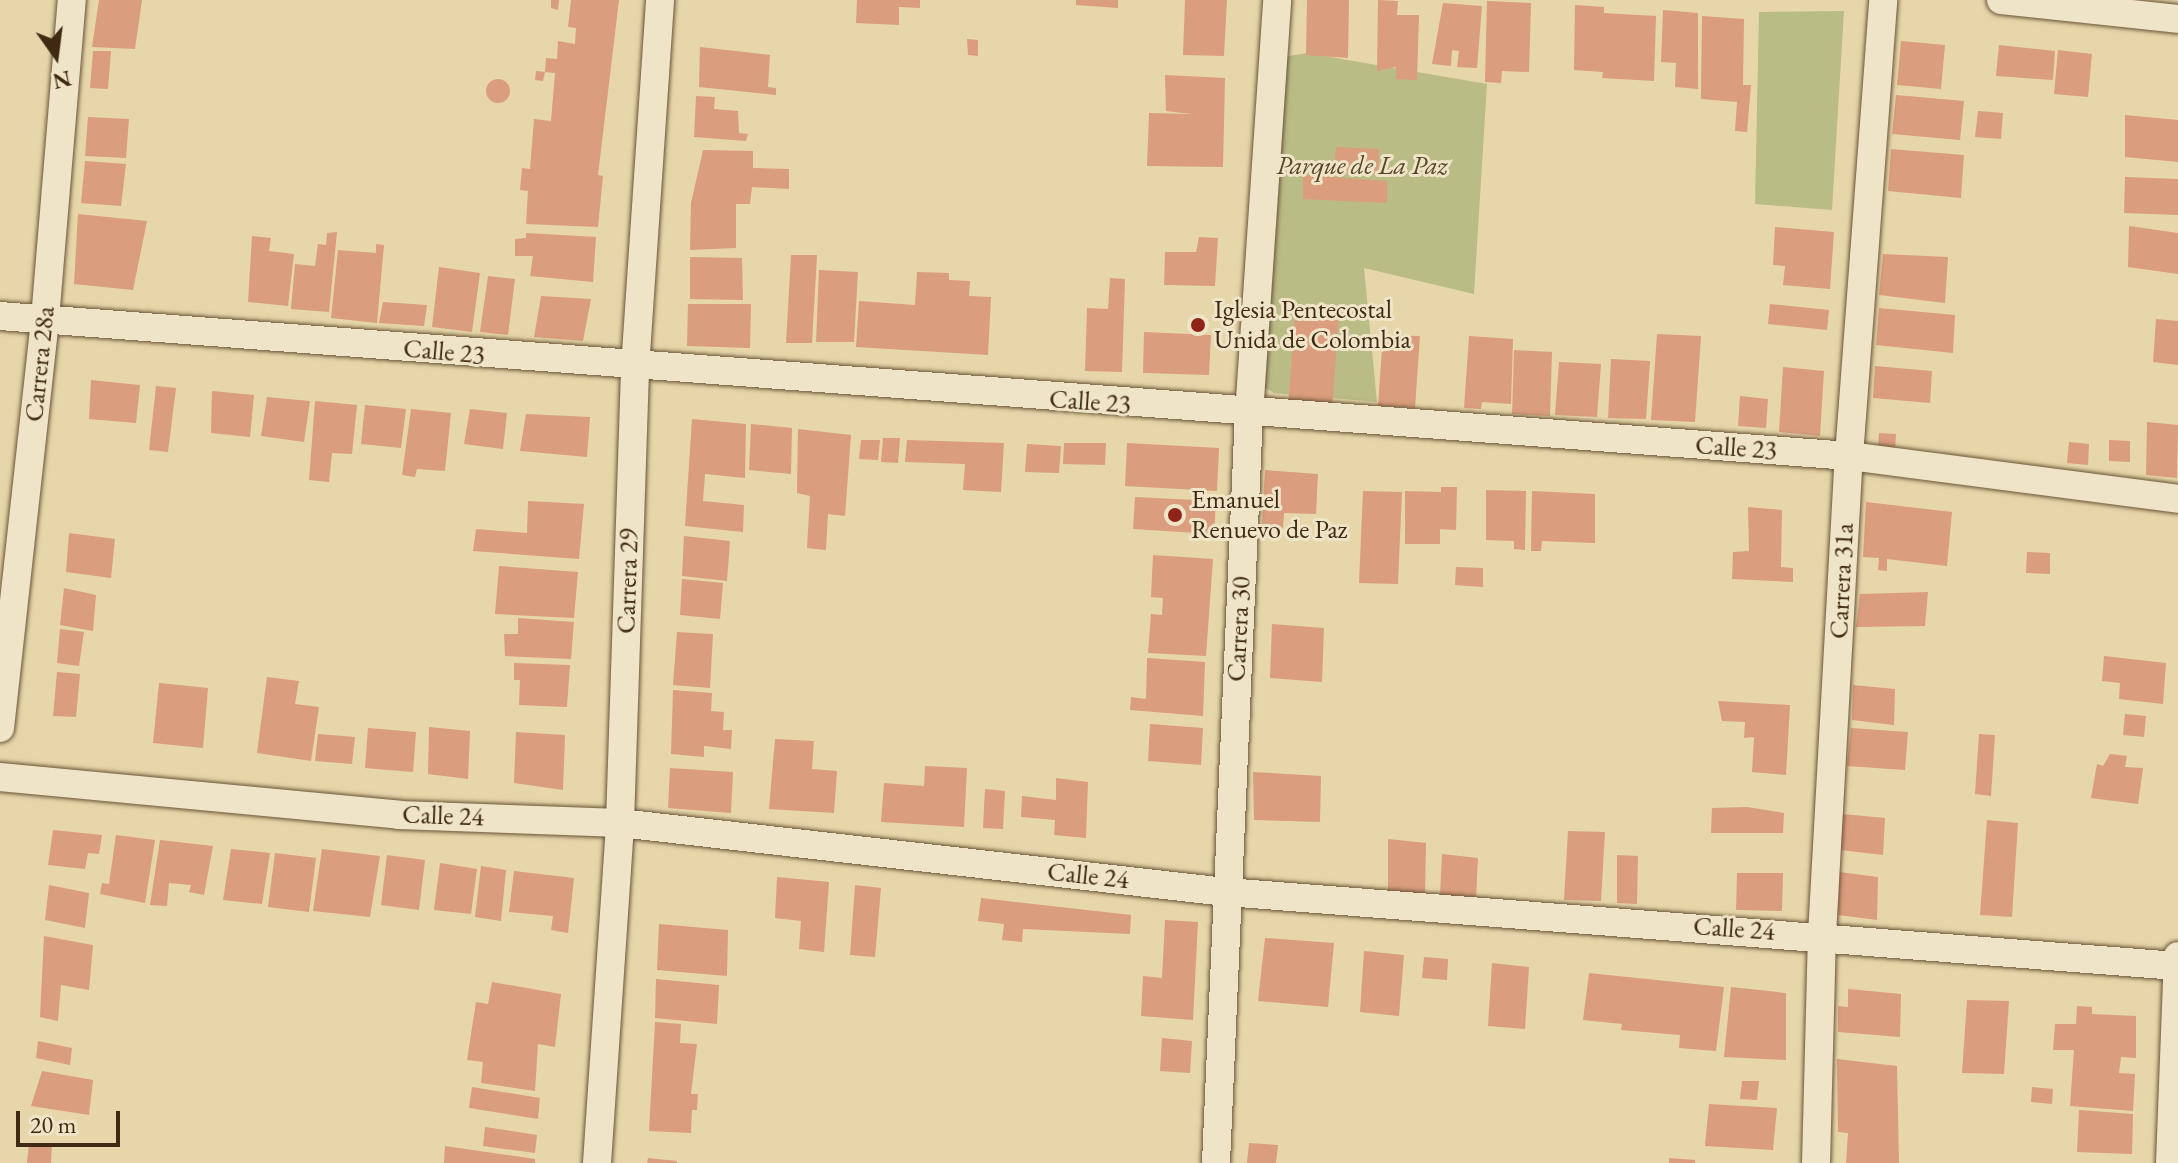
<!DOCTYPE html>
<html>
<head>
<meta charset="utf-8">
<style>
  body { margin:0 }
  #map { position:relative; width:2178px; height:1163px; overflow:hidden; background:#e7d6a9; font-family:"EB Garamond",serif }
  div>[style] { position:absolute }
  .green>* { inset:0; background:#babc85 }
  .building>* { inset:0; background:#da9d7d }
  .round { border-radius:50% }
  .roads { filter:drop-shadow(0 0 2px #695438) drop-shadow(0 0 2px #695438) }
  .street>* { height:28px; margin:-14px; padding:0 14px; transform-origin:14px; border-radius:14px; background:#efe4c7 }
  .dots>* { width:22px; height:22px; translate:-50% -50%; box-sizing:border-box; border:4px solid #efe4c7; border-radius:50% }
  span { translate:-50% -50%; white-space:nowrap; text-align:center; line-height:1.15; -webkit-text-stroke:6px #efe4c7; paint-order:stroke }
  .park-label { font-size:26px; color:#584629; font-style:italic }
  .poi-label { font-size:26px; color:#3f2912 }
  .left { translate:0 -50%; text-align:left }
  .street-label { font-size:26px; color:#3f2912 }
  .north { position:absolute; left:16px; top:16px; width:80px; height:80px; -webkit-text-stroke:6px #efe4c7; paint-order:stroke; rotate:166deg; font-size:22px; font-weight:700; line-height:32px; text-align:center; color:#3f2912 }
  .north::after { content:''; display:block; margin:auto; width:28px; height:36px; background:#3f2912; clip-path:polygon(50% 0,100% 100%,50% 72%,0 100%) }
  .scale { position:absolute; left:16px; top:1111px; width:104px; height:36px; box-sizing:border-box; border:4px solid #3f2912; border-top:0; padding-left:10px; font-size:24px; line-height:28px; white-space:nowrap; color:#3f2912; -webkit-text-stroke:6px #efe4c7; paint-order:stroke }
</style>
</head>
<body>
<div id="map">
  <div class="green">
    <i style="clip-path:polygon(1844px 11px,1832px 210px,1755px 204px,1759px 12px)"></i>
    <i style="clip-path:polygon(1307px 53px,1487px 84px,1474px 294px,1364px 268px,1377px 402px,1274px 393px,1244px 376px,1265px 60px)"></i>
  </div>
  <div class="building">
    <i style="clip-path:polygon(99px 0,142px 0,135px 49px,92px 47px)"></i>
    <i style="clip-path:polygon(551px 0,559px 0,558px 10px,551px 8px)"></i>
    <i style="clip-path:polygon(571px 0,619px 0,598px 175px,603px 176px,598px 227px,526px 224px,528px 191px,520px 190px,522px 168px,530px 169px,534px 119px,551px 121px,555px 73px,545px 72px,546px 58px,557px 59px,558px 41px,575px 44px,576px 28px,568px 27px)"></i>
    <i style="clip-path:polygon(857px 0,920px 0,920px 8px,899px 7px,899px 25px,856px 23px)"></i>
    <i style="clip-path:polygon(1076px 0,1118px 0,1118px 8px,1076px 5px)"></i>
    <i style="clip-path:polygon(1185px 0,1227px 0,1224px 56px,1183px 55px)"></i>
    <i style="clip-path:polygon(1307px 0,1349px 0,1348px 58px,1306px 55px)"></i>
    <i style="clip-path:polygon(1378px 0,1398px 1px,1397px 15px,1419px 15px,1417px 80px,1396px 79px,1396px 67px,1377px 71px)"></i>
    <i style="clip-path:polygon(1487px 1px,1531px 3px,1529px 72px,1502px 71px,1501px 83px,1485px 82px)"></i>
    <i style="clip-path:polygon(1443px 3px,1482px 6px,1477px 68px,1457px 67px,1459px 51px,1452px 50px,1451px 66px,1432px 64px)"></i>
    <i style="clip-path:polygon(1575px 5px,1604px 7px,1604px 13px,1656px 16px,1654px 81px,1602px 78px,1603px 72px,1574px 70px)"></i>
    <i style="clip-path:polygon(1663px 10px,1698px 13px,1698px 89px,1675px 87px,1676px 63px,1661px 62px)"></i>
    <i style="clip-path:polygon(1702px 16px,1744px 19px,1743px 85px,1751px 85px,1747px 132px,1735px 131px,1737px 102px,1701px 99px)"></i>
    <i style="clip-path:polygon(967px 39px,978px 40px,978px 56px,968px 55px)"></i>
    <i style="clip-path:polygon(1901px 41px,1945px 45px,1941px 89px,1897px 85px)"></i>
    <i style="clip-path:polygon(1999px 45px,2055px 51px,2053px 80px,1996px 76px)"></i>
    <i style="clip-path:polygon(700px 47px,770px 55px,768px 87px,776px 88px,776px 95px,699px 87px)"></i>
    <i style="clip-path:polygon(2058px 50px,2092px 54px,2088px 97px,2054px 94px)"></i>
    <i style="clip-path:polygon(93px 51px,111px 51px,108px 89px,90px 88px)"></i>
    <i style="clip-path:polygon(536px 71px,545px 72px,543px 81px,535px 80px)"></i>
    <i style="clip-path:polygon(1165px 75px,1225px 78px,1223px 167px,1147px 166px,1149px 113px,1192px 114px,1166px 111px)"></i>
    <i class="round" style="left:486px;top:79px;width:24px;height:24px"></i>
    <i style="clip-path:polygon(1896px 95px,1964px 101px,1960px 140px,1892px 134px)"></i>
    <i style="clip-path:polygon(696px 96px,715px 97px,714px 109px,738px 111px,739px 133px,748px 134px,746px 141px,694px 137px)"></i>
    <i style="clip-path:polygon(1978px 111px,2003px 113px,2001px 139px,1975px 137px)"></i>
    <i style="clip-path:polygon(2125px 115px,2178px 120px,2178px 162px,2125px 157px)"></i>
    <i style="clip-path:polygon(88px 117px,129px 119px,126px 158px,85px 156px)"></i>
    <i style="clip-path:polygon(1336px 147px,1379px 149px,1378px 175px,1334px 172px)"></i>
    <i style="clip-path:polygon(1891px 149px,1964px 155px,1961px 198px,1888px 191px)"></i>
    <i style="clip-path:polygon(703px 150px,753px 151px,753px 168px,789px 169px,789px 189px,752px 187px,750px 204px,736px 204px,736px 248px,690px 250px,691px 203px)"></i>
    <i style="clip-path:polygon(85px 161px,126px 164px,121px 206px,81px 203px)"></i>
    <i style="clip-path:polygon(1303px 175px,1387px 181px,1387px 203px,1303px 199px)"></i>
    <i style="clip-path:polygon(2125px 177px,2178px 179px,2178px 215px,2124px 213px)"></i>
    <i style="clip-path:polygon(78px 214px,147px 221px,133px 290px,74px 284px)"></i>
    <i style="clip-path:polygon(2129px 226px,2178px 233px,2178px 274px,2128px 267px)"></i>
    <i style="clip-path:polygon(1775px 227px,1834px 232px,1830px 289px,1783px 285px,1785px 266px,1773px 265px)"></i>
    <i style="clip-path:polygon(337px 232px,329px 312px,291px 309px,295px 264px,315px 266px,318px 244px,326px 245px,327px 233px)"></i>
    <i style="clip-path:polygon(526px 233px,596px 237px,593px 282px,530px 276px,533px 256px,515px 256px,515px 239px,526px 238px)"></i>
    <i style="clip-path:polygon(252px 236px,271px 238px,269px 251px,294px 254px,288px 306px,248px 302px)"></i>
    <i style="clip-path:polygon(1199px 237px,1218px 238px,1215px 286px,1164px 285px,1165px 252px,1196px 252px)"></i>
    <i style="clip-path:polygon(376px 244px,384px 245px,377px 323px,331px 318px,338px 250px,376px 253px)"></i>
    <i style="clip-path:polygon(1883px 254px,1948px 257px,1945px 303px,1879px 295px)"></i>
    <i style="clip-path:polygon(791px 255px,817px 255px,812px 343px,786px 343px)"></i>
    <i style="clip-path:polygon(690px 257px,742px 258px,743px 300px,690px 299px)"></i>
    <i style="clip-path:polygon(439px 267px,480px 273px,472px 332px,432px 327px)"></i>
    <i style="clip-path:polygon(819px 270px,858px 272px,854px 342px,816px 342px)"></i>
    <i style="clip-path:polygon(917px 272px,949px 273px,949px 280px,970px 281px,969px 296px,991px 297px,988px 355px,856px 347px,859px 301px,915px 305px)"></i>
    <i style="clip-path:polygon(488px 276px,515px 279px,508px 335px,480px 332px)"></i>
    <i style="clip-path:polygon(1110px 278px,1125px 279px,1122px 372px,1085px 371px,1087px 308px,1108px 309px)"></i>
    <i style="clip-path:polygon(541px 296px,591px 299px,583px 341px,534px 337px)"></i>
    <i style="clip-path:polygon(383px 302px,427px 305px,424px 326px,379px 323px)"></i>
    <i style="clip-path:polygon(688px 304px,751px 304px,750px 348px,687px 346px)"></i>
    <i style="clip-path:polygon(1770px 304px,1829px 310px,1827px 330px,1768px 324px)"></i>
    <i style="clip-path:polygon(1879px 308px,1955px 315px,1953px 353px,1876px 345px)"></i>
    <i style="clip-path:polygon(1295px 313px,1339px 316px,1332px 409px,1288px 407px)"></i>
    <i style="clip-path:polygon(2156px 319px,2178px 321px,2178px 365px,2153px 362px)"></i>
    <i style="clip-path:polygon(1144px 332px,1211px 335px,1209px 375px,1143px 373px)"></i>
    <i style="clip-path:polygon(1657px 334px,1701px 336px,1695px 422px,1651px 420px)"></i>
    <i style="clip-path:polygon(1383px 335px,1420px 336px,1415px 408px,1378px 406px)"></i>
    <i style="clip-path:polygon(1469px 336px,1513px 339px,1511px 404px,1482px 402px,1481px 409px,1464px 408px)"></i>
    <i style="clip-path:polygon(1514px 350px,1552px 352px,1550px 416px,1512px 414px)"></i>
    <i style="clip-path:polygon(1611px 359px,1650px 361px,1646px 419px,1608px 418px)"></i>
    <i style="clip-path:polygon(1559px 362px,1601px 364px,1597px 417px,1555px 415px)"></i>
    <i style="clip-path:polygon(1875px 366px,1932px 371px,1930px 403px,1873px 398px)"></i>
    <i style="clip-path:polygon(1783px 367px,1824px 371px,1820px 436px,1779px 432px)"></i>
    <i style="clip-path:polygon(91px 380px,140px 385px,136px 423px,89px 419px)"></i>
    <i style="clip-path:polygon(156px 386px,176px 388px,168px 452px,149px 450px)"></i>
    <i style="clip-path:polygon(212px 391px,254px 395px,250px 437px,211px 433px)"></i>
    <i style="clip-path:polygon(1740px 396px,1768px 399px,1766px 428px,1738px 426px)"></i>
    <i style="clip-path:polygon(267px 397px,310px 401px,304px 442px,261px 436px)"></i>
    <i style="clip-path:polygon(315px 401px,357px 405px,352px 454px,332px 453px,329px 482px,309px 480px)"></i>
    <i style="clip-path:polygon(365px 405px,406px 409px,401px 448px,361px 444px)"></i>
    <i style="clip-path:polygon(411px 409px,451px 413px,445px 471px,417px 469px,415px 477px,402px 475px)"></i>
    <i style="clip-path:polygon(470px 409px,507px 413px,503px 449px,464px 444px)"></i>
    <i style="clip-path:polygon(526px 414px,590px 417px,587px 457px,520px 451px)"></i>
    <i style="clip-path:polygon(692px 419px,746px 424px,745px 478px,705px 474px,703px 501px,744px 505px,743px 532px,685px 526px)"></i>
    <i style="clip-path:polygon(2147px 422px,2178px 425px,2177px 478px,2146px 475px)"></i>
    <i style="clip-path:polygon(751px 424px,792px 428px,791px 474px,749px 470px)"></i>
    <i style="clip-path:polygon(798px 429px,851px 435px,845px 516px,828px 514px,826px 550px,807px 548px,810px 496px,797px 493px)"></i>
    <i style="clip-path:polygon(1879px 433px,1896px 434px,1895px 451px,1878px 449px)"></i>
    <i style="clip-path:polygon(883px 438px,900px 438px,898px 463px,881px 462px)"></i>
    <i style="clip-path:polygon(861px 440px,880px 440px,878px 460px,859px 459px)"></i>
    <i style="clip-path:polygon(907px 440px,1004px 443px,1001px 492px,963px 490px,965px 464px,905px 462px)"></i>
    <i style="clip-path:polygon(2109px 440px,2130px 441px,2130px 462px,2109px 461px)"></i>
    <i style="clip-path:polygon(2069px 442px,2089px 444px,2088px 465px,2067px 463px)"></i>
    <i style="clip-path:polygon(1064px 443px,1106px 443px,1105px 465px,1063px 464px)"></i>
    <i style="clip-path:polygon(1127px 443px,1219px 448px,1217px 491px,1125px 486px)"></i>
    <i style="clip-path:polygon(1027px 444px,1061px 446px,1059px 473px,1025px 472px)"></i>
    <i style="clip-path:polygon(1265px 470px,1318px 474px,1316px 514px,1284px 513px,1283px 528px,1262px 525px)"></i>
    <i style="clip-path:polygon(1441px 487px,1457px 487px,1456px 530px,1440px 529px,1440px 544px,1405px 544px,1405px 491px,1441px 492px)"></i>
    <i style="clip-path:polygon(1486px 490px,1526px 491px,1525px 550px,1514px 549px,1514px 541px,1486px 540px)"></i>
    <i style="clip-path:polygon(1363px 491px,1402px 492px,1398px 584px,1359px 583px)"></i>
    <i style="clip-path:polygon(1532px 491px,1595px 494px,1595px 543px,1542px 541px,1541px 551px,1531px 551px)"></i>
    <i style="clip-path:polygon(1135px 497px,1216px 501px,1214px 534px,1133px 529px)"></i>
    <i style="clip-path:polygon(528px 501px,584px 504px,579px 559px,473px 551px,476px 529px,527px 533px)"></i>
    <i style="clip-path:polygon(1866px 502px,1952px 512px,1947px 566px,1887px 559px,1887px 571px,1878px 570px,1879px 558px,1863px 557px)"></i>
    <i style="clip-path:polygon(1748px 507px,1782px 510px,1781px 567px,1793px 568px,1793px 582px,1732px 579px,1733px 552px,1749px 551px)"></i>
    <i style="clip-path:polygon(69px 533px,115px 539px,111px 578px,66px 572px)"></i>
    <i style="clip-path:polygon(684px 536px,730px 541px,727px 581px,682px 576px)"></i>
    <i style="clip-path:polygon(2027px 552px,2050px 553px,2050px 574px,2026px 573px)"></i>
    <i style="clip-path:polygon(1153px 555px,1213px 559px,1206px 656px,1148px 653px,1151px 614px,1162px 615px,1163px 598px,1151px 597px)"></i>
    <i style="clip-path:polygon(499px 566px,578px 572px,574px 618px,495px 614px)"></i>
    <i style="clip-path:polygon(1456px 567px,1483px 568px,1483px 587px,1455px 585px)"></i>
    <i style="clip-path:polygon(682px 579px,723px 583px,720px 619px,680px 615px)"></i>
    <i style="clip-path:polygon(64px 588px,96px 595px,93px 631px,60px 625px)"></i>
    <i style="clip-path:polygon(1928px 592px,1925px 626px,1856px 627px,1860px 594px)"></i>
    <i style="clip-path:polygon(518px 618px,574px 622px,571px 659px,505px 656px,504px 634px,518px 634px)"></i>
    <i style="clip-path:polygon(1272px 624px,1324px 628px,1322px 682px,1270px 678px)"></i>
    <i style="clip-path:polygon(60px 629px,84px 632px,79px 666px,57px 663px)"></i>
    <i style="clip-path:polygon(677px 632px,713px 634px,710px 688px,673px 685px)"></i>
    <i style="clip-path:polygon(2104px 656px,2166px 663px,2163px 704px,2119px 699px,2120px 683px,2102px 681px)"></i>
    <i style="clip-path:polygon(1147px 658px,1205px 662px,1203px 716px,1130px 710px,1131px 697px,1146px 699px)"></i>
    <i style="clip-path:polygon(514px 663px,570px 665px,567px 707px,519px 705px,520px 680px,514px 680px)"></i>
    <i style="clip-path:polygon(57px 672px,80px 674px,76px 717px,53px 716px)"></i>
    <i style="clip-path:polygon(267px 677px,299px 681px,295px 704px,319px 707px,311px 761px,257px 753px)"></i>
    <i style="clip-path:polygon(159px 683px,208px 688px,203px 748px,153px 743px)"></i>
    <i style="clip-path:polygon(1853px 685px,1895px 689px,1894px 725px,1852px 720px)"></i>
    <i style="clip-path:polygon(673px 690px,712px 693px,711px 711px,724px 712px,723px 730px,732px 730px,731px 749px,704px 746px,704px 757px,671px 754px)"></i>
    <i style="clip-path:polygon(1718px 701px,1790px 705px,1786px 775px,1752px 772px,1754px 737px,1744px 738px,1745px 722px,1722px 721px)"></i>
    <i style="clip-path:polygon(2125px 714px,2146px 716px,2144px 737px,2123px 735px)"></i>
    <i style="clip-path:polygon(1150px 724px,1203px 728px,1201px 765px,1148px 761px)"></i>
    <i style="clip-path:polygon(429px 727px,470px 731px,468px 779px,428px 774px)"></i>
    <i style="clip-path:polygon(368px 728px,416px 732px,413px 772px,365px 768px)"></i>
    <i style="clip-path:polygon(1851px 728px,1908px 732px,1905px 770px,1847px 766px)"></i>
    <i style="clip-path:polygon(516px 732px,565px 735px,563px 790px,514px 783px)"></i>
    <i style="clip-path:polygon(318px 734px,355px 737px,352px 764px,315px 761px)"></i>
    <i style="clip-path:polygon(1979px 734px,1995px 735px,1991px 796px,1975px 794px)"></i>
    <i style="clip-path:polygon(775px 739px,814px 741px,812px 769px,837px 771px,834px 813px,769px 809px)"></i>
    <i style="clip-path:polygon(2110px 754px,2127px 756px,2125px 767px,2143px 768px,2138px 804px,2091px 798px,2097px 764px,2103px 766px)"></i>
    <i style="clip-path:polygon(925px 766px,967px 768px,964px 827px,881px 822px,884px 783px,924px 786px)"></i>
    <i style="clip-path:polygon(670px 768px,733px 772px,731px 813px,668px 808px)"></i>
    <i style="clip-path:polygon(1253px 772px,1321px 776px,1320px 822px,1254px 820px)"></i>
    <i style="clip-path:polygon(1056px 778px,1088px 782px,1086px 838px,1054px 835px,1055px 820px,1021px 817px,1022px 796px,1056px 800px)"></i>
    <i style="clip-path:polygon(985px 789px,1005px 791px,1003px 829px,983px 828px)"></i>
    <i style="clip-path:polygon(1747px 807px,1784px 813px,1783px 833px,1711px 833px,1712px 808px)"></i>
    <i style="clip-path:polygon(1843px 814px,1885px 818px,1883px 855px,1840px 850px)"></i>
    <i style="clip-path:polygon(1987px 820px,2018px 823px,2012px 917px,1980px 915px)"></i>
    <i style="clip-path:polygon(53px 830px,102px 835px,99px 854px,88px 853px,85px 869px,48px 865px)"></i>
    <i style="clip-path:polygon(1568px 831px,1605px 832px,1601px 901px,1564px 900px)"></i>
    <i style="clip-path:polygon(116px 835px,155px 840px,145px 903px,100px 894px,102px 883px,109px 884px)"></i>
    <i style="clip-path:polygon(1388px 839px,1426px 843px,1425px 895px,1388px 892px)"></i>
    <i style="clip-path:polygon(160px 840px,213px 846px,204px 895px,189px 892px,191px 885px,169px 883px,167px 906px,150px 905px)"></i>
    <i style="clip-path:polygon(231px 849px,270px 853px,262px 904px,223px 900px)"></i>
    <i style="clip-path:polygon(322px 849px,380px 856px,370px 917px,313px 911px)"></i>
    <i style="clip-path:polygon(275px 853px,316px 858px,309px 912px,268px 907px)"></i>
    <i style="clip-path:polygon(1442px 854px,1478px 858px,1476px 899px,1440px 896px)"></i>
    <i style="clip-path:polygon(387px 855px,425px 860px,419px 910px,381px 905px)"></i>
    <i style="clip-path:polygon(1617px 855px,1638px 856px,1637px 904px,1617px 903px)"></i>
    <i style="clip-path:polygon(440px 863px,477px 869px,471px 914px,434px 910px)"></i>
    <i style="clip-path:polygon(481px 866px,506px 870px,501px 921px,475px 917px)"></i>
    <i style="clip-path:polygon(514px 871px,574px 878px,568px 933px,551px 930px,553px 916px,509px 912px)"></i>
    <i style="clip-path:polygon(1839px 872px,1878px 877px,1877px 920px,1838px 915px)"></i>
    <i style="clip-path:polygon(1737px 873px,1783px 873px,1782px 911px,1736px 910px)"></i>
    <i style="clip-path:polygon(777px 877px,829px 882px,824px 952px,799px 949px,801px 921px,775px 918px)"></i>
    <i style="clip-path:polygon(49px 885px,89px 893px,85px 928px,45px 920px)"></i>
    <i style="clip-path:polygon(855px 885px,881px 888px,875px 957px,850px 955px)"></i>
    <i style="clip-path:polygon(981px 898px,1131px 915px,1130px 934px,1023px 929px,1022px 942px,1002px 940px,1004px 924px,978px 921px)"></i>
    <i style="clip-path:polygon(1165px 920px,1198px 922px,1193px 1020px,1141px 1016px,1143px 976px,1162px 978px)"></i>
    <i style="clip-path:polygon(659px 924px,728px 930px,727px 976px,657px 970px)"></i>
    <i style="clip-path:polygon(44px 936px,93px 945px,89px 990px,61px 985px,58px 1021px,40px 1017px)"></i>
    <i style="clip-path:polygon(1265px 938px,1334px 943px,1328px 1007px,1258px 1001px)"></i>
    <i style="clip-path:polygon(1364px 951px,1404px 955px,1399px 1016px,1360px 1012px)"></i>
    <i style="clip-path:polygon(1424px 957px,1448px 959px,1447px 980px,1422px 978px)"></i>
    <i style="clip-path:polygon(1492px 963px,1529px 967px,1525px 1029px,1488px 1026px)"></i>
    <i style="clip-path:polygon(1589px 973px,1724px 987px,1716px 1051px,1679px 1048px,1680px 1035px,1621px 1030px,1622px 1024px,1583px 1020px)"></i>
    <i style="clip-path:polygon(656px 979px,719px 985px,717px 1024px,655px 1018px)"></i>
    <i style="clip-path:polygon(492px 982px,561px 994px,555px 1047px,538px 1044px,535px 1091px,481px 1083px,483px 1062px,467px 1060px,476px 1002px,488px 1004px)"></i>
    <i style="clip-path:polygon(1731px 987px,1786px 993px,1786px 1060px,1724px 1057px)"></i>
    <i style="clip-path:polygon(1848px 989px,1901px 994px,1900px 1037px,1838px 1032px,1838px 1006px,1848px 1007px)"></i>
    <i style="clip-path:polygon(1967px 1000px,2009px 1001px,2004px 1074px,1962px 1073px)"></i>
    <i style="clip-path:polygon(2077px 1006px,2092px 1007px,2092px 1014px,2136px 1016px,2136px 1058px,2121px 1057px,2119px 1073px,2135px 1074px,2133px 1111px,2070px 1106px,2074px 1050px,2053px 1050px,2055px 1024px,2076px 1024px)"></i>
    <i style="clip-path:polygon(655px 1022px,681px 1024px,680px 1043px,697px 1044px,691px 1094px,698px 1094px,697px 1110px,692px 1110px,691px 1133px,649px 1131px)"></i>
    <i style="clip-path:polygon(1162px 1038px,1192px 1041px,1190px 1073px,1160px 1071px)"></i>
    <i style="clip-path:polygon(38px 1041px,72px 1048px,70px 1065px,36px 1058px)"></i>
    <i style="clip-path:polygon(1837px 1059px,1897px 1066px,1899px 1163px,1846px 1163px,1848px 1133px,1838px 1132px)"></i>
    <i style="clip-path:polygon(42px 1071px,93px 1080px,89px 1115px,31px 1106px)"></i>
    <i style="clip-path:polygon(1742px 1081px,1759px 1081px,1757px 1100px,1740px 1099px)"></i>
    <i style="clip-path:polygon(472px 1087px,540px 1098px,538px 1119px,469px 1108px)"></i>
    <i style="clip-path:polygon(2032px 1087px,2053px 1089px,2052px 1104px,2031px 1102px)"></i>
    <i style="clip-path:polygon(1709px 1104px,1777px 1108px,1773px 1150px,1705px 1146px)"></i>
    <i style="clip-path:polygon(2079px 1110px,2133px 1114px,2132px 1154px,2077px 1152px)"></i>
    <i style="clip-path:polygon(485px 1127px,537px 1135px,535px 1153px,483px 1146px)"></i>
    <i style="clip-path:polygon(29px 1143px,52px 1143px,51px 1163px,27px 1163px)"></i>
    <i style="clip-path:polygon(1249px 1143px,1278px 1145px,1276px 1163px,1247px 1163px)"></i>
    <i style="clip-path:polygon(445px 1146px,535px 1159px,535px 1163px,444px 1163px)"></i>
    <i style="clip-path:polygon(648px 1158px,677px 1161px,677px 1163px,647px 1163px)"></i>
    <i style="clip-path:polygon(1669px 1158px,1695px 1160px,1695px 1163px,1669px 1163px)"></i>
  </div>
  <div class="roads">
    <div class="street">
      <i style="left:2001px;top:0;width:178px;rotate:6.1deg"></i>
      <i style="left:0;top:316px;width:1854px;rotate:4.33deg"></i>
      <i style="left:1849px;top:456px;width:332px;rotate:7.4deg"></i>
      <i style="left:0;top:728px;width:411px;rotate:-83.7deg"></i>
      <i style="left:45px;top:319px;width:320px;rotate:-85.2deg"></i>
      <i style="left:0;top:777px;width:401px;rotate:5.4deg"></i>
      <i style="left:399px;top:815px;width:221px;rotate:2.1deg"></i>
      <i style="left:620px;top:823px;width:610px;rotate:6.5deg"></i>
      <i style="left:1226px;top:892px;width:954px;rotate:4.45deg"></i>
      <i style="left:597px;top:1163px;width:341px;rotate:-86.1deg"></i>
      <i style="left:620px;top:823px;width:455px;rotate:-88.1deg"></i>
      <i style="left:635px;top:368px;width:369px;rotate:-86.1deg"></i>
      <i style="left:1216px;top:1163px;width:750px;rotate:-87.48deg"></i>
      <i style="left:1249px;top:414px;width:415px;rotate:-86.1deg"></i>
      <i style="left:1816px;top:1163px;width:228px;rotate:-88.5deg"></i>
      <i style="left:1822px;top:935px;width:480px;rotate:-86.8deg"></i>
      <i style="left:1849px;top:456px;width:457px;rotate:-85.7deg"></i>
      <i style="left:2170px;top:1163px;width:207px;rotate:-87.8deg"></i>
    </div>
  </div>
  <div class="dots">
    <i style="left:1198px;top:325px;background:#8f2418"></i>
    <i style="left:1175px;top:515px;background:#8f2418"></i>
  </div>
  <div class="park-label">
    <span style="left:1362px;top:166px">Parque de La Paz</span>
  </div>
  <div class="poi-label">
    <span class="left" style="left:1214px;top:325px">Iglesia Pentecostal<br>Unida de Colombia</span>
    <span class="left" style="left:1191px;top:515px">Emanuel<br>Renuevo de Paz</span>
  </div>
  <div class="street-label">
    <span style="left:444px;top:352px;rotate:5deg">Calle 23</span>
    <span style="left:40px;top:364px;rotate:-84deg">Carrera 28a</span>
    <span style="left:1090px;top:402px;rotate:4deg">Calle 23</span>
    <span style="left:1736px;top:448px;rotate:4deg">Calle 23</span>
    <span style="left:628px;top:581px;rotate:-88deg">Carrera 29</span>
    <span style="left:1842px;top:581px;rotate:-87deg">Carrera 31a</span>
    <span style="left:1239px;top:629px;rotate:-87deg">Carrera 30</span>
    <span style="left:443px;top:816px;rotate:2deg">Calle 24</span>
    <span style="left:1088px;top:876px;rotate:6deg">Calle 24</span>
    <span style="left:1734px;top:929px;rotate:4deg">Calle 24</span>
  </div>
  <div class="north">N</div>
  <div class="scale">20 m</div>
</div>
</body>
</html>
